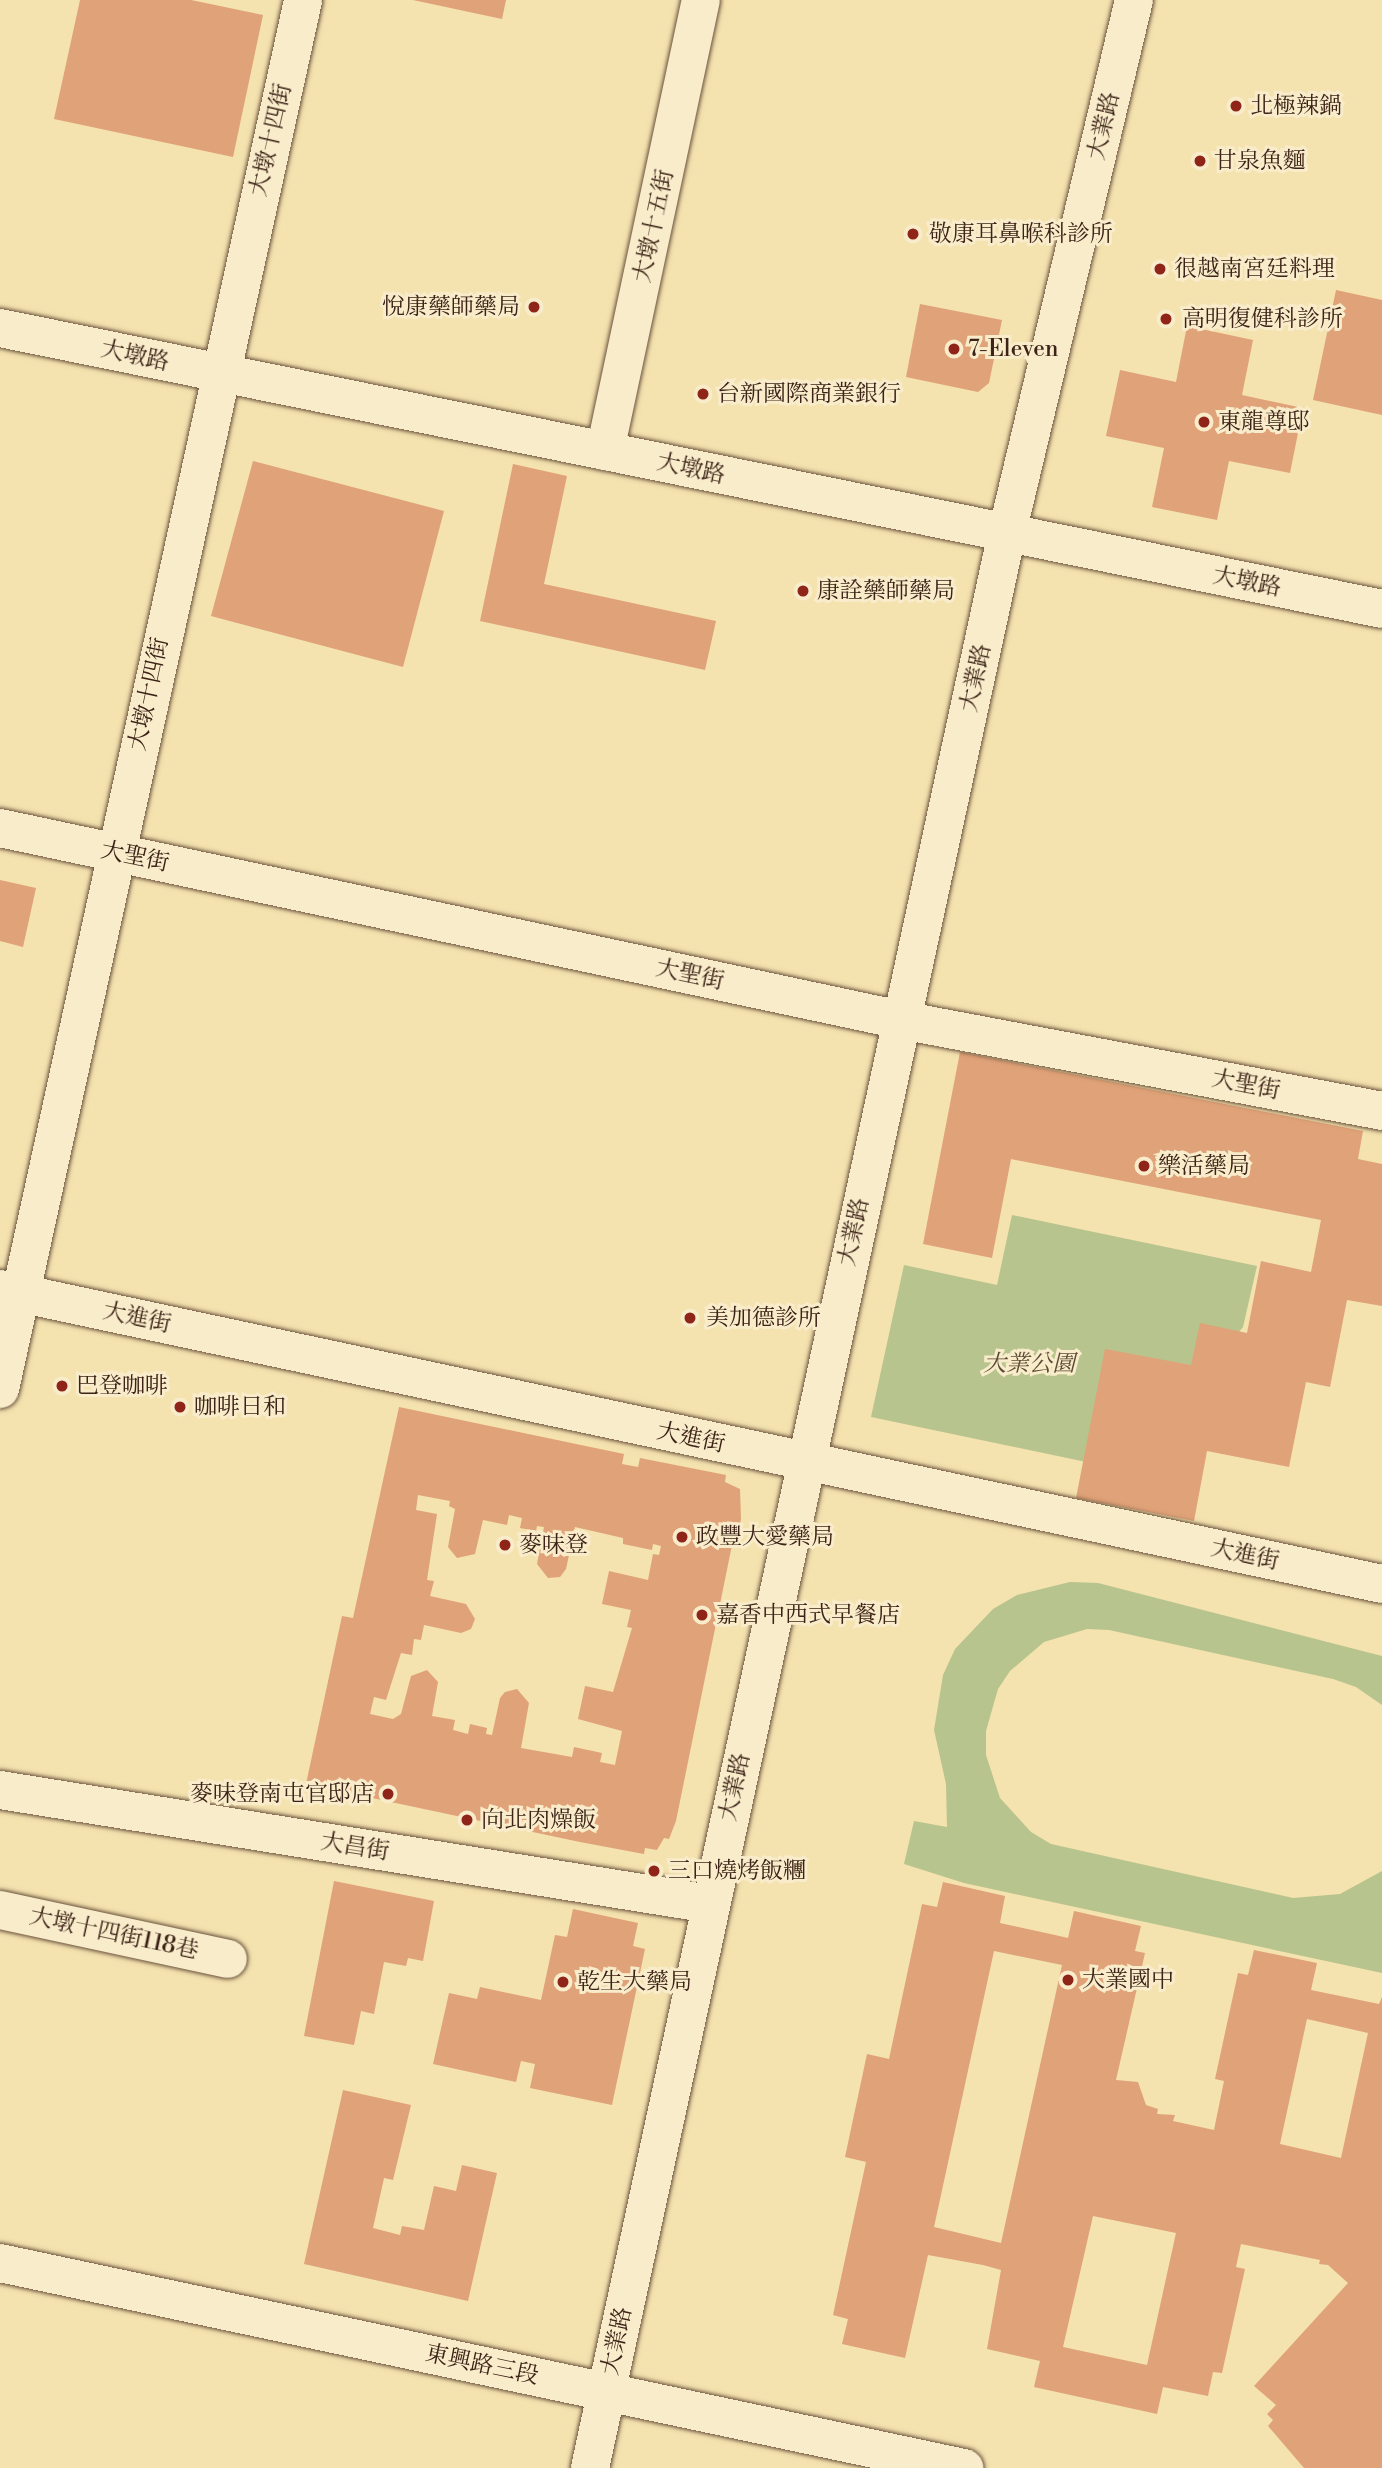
<!DOCTYPE html>
<html>
<head>
<meta charset="utf-8">
<style>
  body { margin:0 }
  #map { position:relative; width:1382px; height:2468px; overflow:hidden; background:#f4e2af; font-family:"Libre Bodoni","Noto Serif TC",serif }
  div>[style] { position:absolute }
  .green>* { inset:0; background:#b8c48d }
  .building>* { inset:0; background:#e0a278 }
  .roads { filter:drop-shadow(0 0 2px #6b533d) drop-shadow(0 0 2px #6b533d) }
  .minor>* { height:38px; margin:-19px; padding:0 19px; transform-origin:19px; border-radius:19px; background:#f8eccb }
  .dots>* { width:19px; height:19px; translate:-50% -50%; box-sizing:border-box; border:4px solid #f8eccb; border-radius:50% }
  span { translate:-50% -50%; white-space:nowrap; text-align:center; line-height:1.15; -webkit-text-stroke:6px #f8eccb; paint-order:stroke }
  .poi-label { font-size:23px; color:#3d2317 }
  .left { translate:0 -50%; text-align:left }
  .right { translate:-100% -50%; text-align:right }
  .street-label { font-size:23px; color:#3d2317 }
  .park-label { font-size:23px; color:#5c4b34; font-style:italic }
</style>
</head>
<body>
<div id="map">
  <div class="green">
    <i style="clip-path:polygon(1012px 1215px,1257px 1266px,1243px 1327px,1183px 1400px,1091px 1463px,871px 1417px,904px 1265px,997px 1285px)"></i>
    <i style="clip-path:polygon(1070px 1582px,1098px 1583px,1382px 1656px,1382px 1705px,1356px 1687px,1333px 1679px,1109px 1630px,1087px 1629px,1044px 1642px,1010px 1671px,998px 1689px,986px 1731px,986px 1755px,1000px 1798px,1031px 1832px,1051px 1844px,1293px 1898px,1340px 1894px,1382px 1871px,1382px 1973px,964px 1883px,904px 1864px,914px 1821px,947px 1827px,946px 1784px,934px 1730px,943px 1675px,955px 1649px,993px 1609px,1017px 1595px)"></i>
  </div>
  <div class="building">
    <i style="clip-path:polygon(80px 0,191px 0,263px 15px,233px 157px,54px 119px)"></i>
    <i style="clip-path:polygon(413px 0,506px 0,502px 19px)"></i>
    <i style="clip-path:polygon(1336px 290px,1382px 300px,1382px 415px,1313px 400px)"></i>
    <i style="clip-path:polygon(920px 304px,1002px 320px,989px 383px,978px 392px,906px 377px)"></i>
    <i style="clip-path:polygon(1187px 326px,1253px 340px,1242px 395px,1303px 408px,1290px 473px,1229px 461px,1217px 520px,1152px 507px,1164px 448px,1106px 436px,1120px 370px,1176px 382px)"></i>
    <i style="clip-path:polygon(253px 461px,444px 511px,403px 667px,211px 616px)"></i>
    <i style="clip-path:polygon(513px 464px,567px 476px,544px 584px,716px 621px,705px 670px,480px 621px)"></i>
    <i style="clip-path:polygon(0 880px,36px 888px,23px 947px,0 941px)"></i>
    <i style="clip-path:polygon(960px 1052px,1363px 1131px,1358px 1159px,1382px 1164px,1382px 1306px,1347px 1300px,1330px 1387px,1306px 1382px,1289px 1467px,1207px 1451px,1194px 1521px,1076px 1498px,1105px 1349px,1191px 1365px,1200px 1323px,1247px 1333px,1261px 1261px,1311px 1272px,1321px 1220px,1011px 1159px,992px 1258px,923px 1244px)"></i>
    <i style="clip-path:polygon(evenodd,399px 1407px,624px 1454px,622px 1464px,638px 1467px,640px 1458px,726px 1475px,725px 1482px,740px 1489px,741px 1519px,735px 1546px,732px 1545px,676px 1821px,669px 1839px,664px 1838px,657px 1850px,645px 1848px,644px 1854px,580px 1842px,306px 1784px,342px 1616px,353px 1618px,399px 1407px,418px 1495px,450px 1501px,449px 1506px,455px 1509px,448px 1547px,457px 1558px,475px 1554px,483px 1520px,507px 1525px,509px 1515px,522px 1518px,520px 1528px,536px 1531px,537px 1526px,544px 1527px,537px 1564px,548px 1578px,560px 1577px,566px 1569px,575px 1527px,623px 1538px,623px 1544px,652px 1550px,653px 1544px,661px 1546px,659px 1555px,653px 1554px,648px 1580px,609px 1571px,602px 1604px,631px 1610px,627px 1627px,632px 1628px,613px 1692px,585px 1686px,578px 1719px,622px 1731px,615px 1765px,600px 1762px,602px 1753px,574px 1747px,572px 1757px,521px 1748px,529px 1703px,517px 1689px,505px 1692px,500px 1698px,492px 1735px,486px 1734px,487px 1728px,470px 1724px,468px 1734px,453px 1730px,455px 1720px,432px 1716px,438px 1682px,427px 1670px,411px 1676px,401px 1714px,393px 1719px,370px 1714px,374px 1697px,386px 1700px,401px 1653px,412px 1655px,414px 1639px,421px 1640px,424px 1625px,461px 1633px,471px 1629px,475px 1619px,466px 1604px,430px 1596px,434px 1581px,427px 1580px,437px 1514px,416px 1510px,418px 1495px)"></i>
    <i style="clip-path:polygon(334px 1881px,434px 1901px,423px 1961px,408px 1958px,406px 1966px,384px 1962px,374px 2014px,361px 2011px,354px 2045px,304px 2036px)"></i>
    <i style="clip-path:polygon(evenodd,943px 1882px,1005px 1896px,1000px 1923px,1055px 1935px,1068px 1938px,1074px 1911px,1141px 1926px,1135px 1951px,1145px 1953px,1116px 2080px,1138px 2082px,1146px 2105px,1158px 2109px,1157px 2114px,1175px 2115px,1173px 2121px,1214px 2130px,1224px 2081px,1215px 2079px,1238px 1973px,1248px 1975px,1254px 1950px,1317px 1963px,1311px 1990px,1379px 2004px,1382px 1997px,1382px 2468px,1304px 2468px,1268px 2426px,1273px 2420px,1267px 2414px,1276px 2405px,1254px 2386px,1348px 2283px,1328px 2265px,1319px 2264px,1320px 2260px,1241px 2244px,1236px 2267px,1245px 2269px,1222px 2373px,1213px 2372px,1208px 2396px,1163px 2387px,1157px 2414px,1034px 2387px,1040px 2361px,987px 2349px,1001px 2270px,983px 2265px,928px 2255px,905px 2358px,842px 2344px,848px 2319px,833px 2315px,866px 2162px,845px 2157px,867px 2054px,889px 2059px,922px 1904px,937px 1907px,943px 1882px,994px 1951px,1062px 1965px,1001px 2243px,934px 2227px,994px 1951px,943px 1882px,1307px 2019px,1368px 2033px,1341px 2158px,1280px 2144px,1307px 2019px,943px 1882px,1093px 2216px,1176px 2233px,1147px 2365px,1063px 2347px,1093px 2216px)"></i>
    <i style="clip-path:polygon(573px 1909px,638px 1923px,633px 1946px,645px 1949px,612px 2105px,530px 2088px,535px 2064px,521px 2061px,516px 2082px,433px 2064px,449px 1993px,477px 1999px,480px 1987px,541px 2000px,555px 1935px,567px 1937px)"></i>
    <i style="clip-path:polygon(343px 2090px,411px 2105px,393px 2180px,384px 2178px,373px 2228px,400px 2235px,402px 2226px,424px 2230px,434px 2186px,456px 2191px,462px 2165px,497px 2173px,468px 2301px,304px 2264px)"></i>
  </div>
  <div class="roads">
    <div class="minor">
      <i style="left:0;top:328px;width:1410px;rotate:11.49deg"></i>
      <i style="left:605px;top:451px;width:461px;rotate:-78deg"></i>
      <i style="left:0;top:828px;width:921px;rotate:12.03deg"></i>
      <i style="left:901px;top:1020px;width:490px;rotate:10.7deg"></i>
      <i style="left:0;top:1289px;width:1413px;rotate:12.05deg"></i>
      <i style="left:0;top:1389px;width:1422px;rotate:-77.69deg"></i>
      <i style="left:0;top:1790px;width:719px;rotate:9.12deg"></i>
      <i style="left:0;top:1910px;width:233px;rotate:12.1deg"></i>
      <i style="left:0;top:2263px;width:986px;rotate:12.01deg"></i>
      <i style="left:590px;top:2468px;width:1979px;rotate:-77.84deg"></i>
      <i style="left:1007px;top:533px;width:548px;rotate:-76.6deg"></i>
    </div>
  </div>
  <div class="dots">
    <i style="left:1236px;top:106px;background:#8f2418"></i>
    <i style="left:1200px;top:161px;background:#8f2418"></i>
    <i style="left:913px;top:234px;background:#8f2418"></i>
    <i style="left:1160px;top:269px;background:#8f2418"></i>
    <i style="left:534px;top:307px;background:#8f2418"></i>
    <i style="left:1166px;top:319px;background:#8f2418"></i>
    <i style="left:954px;top:349px;background:#8f2418"></i>
    <i style="left:703px;top:394px;background:#8f2418"></i>
    <i style="left:1204px;top:422px;background:#8f2418"></i>
    <i style="left:803px;top:591px;background:#8f2418"></i>
    <i style="left:1144px;top:1166px;background:#8f2418"></i>
    <i style="left:690px;top:1318px;background:#8f2418"></i>
    <i style="left:62px;top:1386px;background:#8f2418"></i>
    <i style="left:180px;top:1407px;background:#8f2418"></i>
    <i style="left:682px;top:1537px;background:#8f2418"></i>
    <i style="left:505px;top:1545px;background:#8f2418"></i>
    <i style="left:702px;top:1615px;background:#8f2418"></i>
    <i style="left:388px;top:1794px;background:#8f2418"></i>
    <i style="left:467px;top:1820px;background:#8f2418"></i>
    <i style="left:654px;top:1871px;background:#8f2418"></i>
    <i style="left:1068px;top:1980px;background:#8f2418"></i>
    <i style="left:563px;top:1982px;background:#8f2418"></i>
  </div>
  <div class="poi-label">
    <span class="left" style="left:1250px;top:106px">北極辣鍋</span>
    <span class="left" style="left:1214px;top:161px">甘泉魚麵</span>
    <span class="left" style="left:929px;top:234px">敬康耳鼻喉科診所</span>
    <span class="left" style="left:1174px;top:269px">很越南宮廷料理</span>
    <span class="right" style="left:520px;top:307px">悅康藥師藥局</span>
    <span class="left" style="left:1182px;top:319px">高明復健科診所</span>
    <span class="left" style="left:968px;top:349px">7-Eleven</span>
    <span class="left" style="left:717px;top:394px">台新國際商業銀行</span>
    <span class="left" style="left:1218px;top:422px">東龍尊邸</span>
    <span class="left" style="left:817px;top:591px">康詮藥師藥局</span>
    <span class="left" style="left:1158px;top:1166px">樂活藥局</span>
    <span class="left" style="left:706px;top:1318px">美加德診所</span>
    <span class="left" style="left:76px;top:1386px">巴登咖啡</span>
    <span class="left" style="left:194px;top:1407px">咖啡日和</span>
    <span class="left" style="left:696px;top:1537px">政豐大愛藥局</span>
    <span class="left" style="left:519px;top:1545px">麥味登</span>
    <span class="left" style="left:716px;top:1615px">嘉香中西式早餐店</span>
    <span class="right" style="left:374px;top:1794px">麥味登南屯官邸店</span>
    <span class="left" style="left:481px;top:1820px">向北肉燥飯</span>
    <span class="left" style="left:668px;top:1871px">三口燒烤飯糰</span>
    <span class="left" style="left:1082px;top:1980px">大業國中</span>
    <span class="left" style="left:577px;top:1982px">乾生大藥局</span>
  </div>
  <div class="street-label">
    <span style="left:1104px;top:126px;rotate:-77deg">大業路</span>
    <span style="left:271px;top:140px;rotate:-77deg">大墩十四街</span>
    <span style="left:654px;top:226px;rotate:-78deg">大墩十五街</span>
    <span style="left:135px;top:356px;rotate:12deg">大墩路</span>
    <span style="left:691px;top:469px;rotate:12deg">大墩路</span>
    <span style="left:1247px;top:582px;rotate:11deg">大墩路</span>
    <span style="left:976px;top:678px;rotate:-78deg">大業路</span>
    <span style="left:149px;top:694px;rotate:-78deg">大墩十四街</span>
    <span style="left:135px;top:857px;rotate:12deg">大聖街</span>
    <span style="left:690px;top:975px;rotate:12deg">大聖街</span>
    <span style="left:1246px;top:1085px;rotate:11deg">大聖街</span>
    <span style="left:854px;top:1232px;rotate:-78deg">大業路</span>
    <span style="left:137px;top:1318px;rotate:12deg">大進街</span>
    <span style="left:691px;top:1438px;rotate:12deg">大進街</span>
    <span style="left:1245px;top:1555px;rotate:12deg">大進街</span>
    <span style="left:735px;top:1787px;rotate:-78deg">大業路</span>
    <span style="left:355px;top:1847px;rotate:9deg">大昌街</span>
    <span style="left:114px;top:1934px;rotate:12deg">大墩十四街118巷</span>
    <span style="left:617px;top:2341px;rotate:-78deg">大業路</span>
    <span style="left:482px;top:2365px;rotate:12deg">東興路三段</span>
  </div>
  <div class="park-label">
    <span style="left:1029px;top:1364px">大業公園</span>
  </div>
</div>
</body>
</html>
